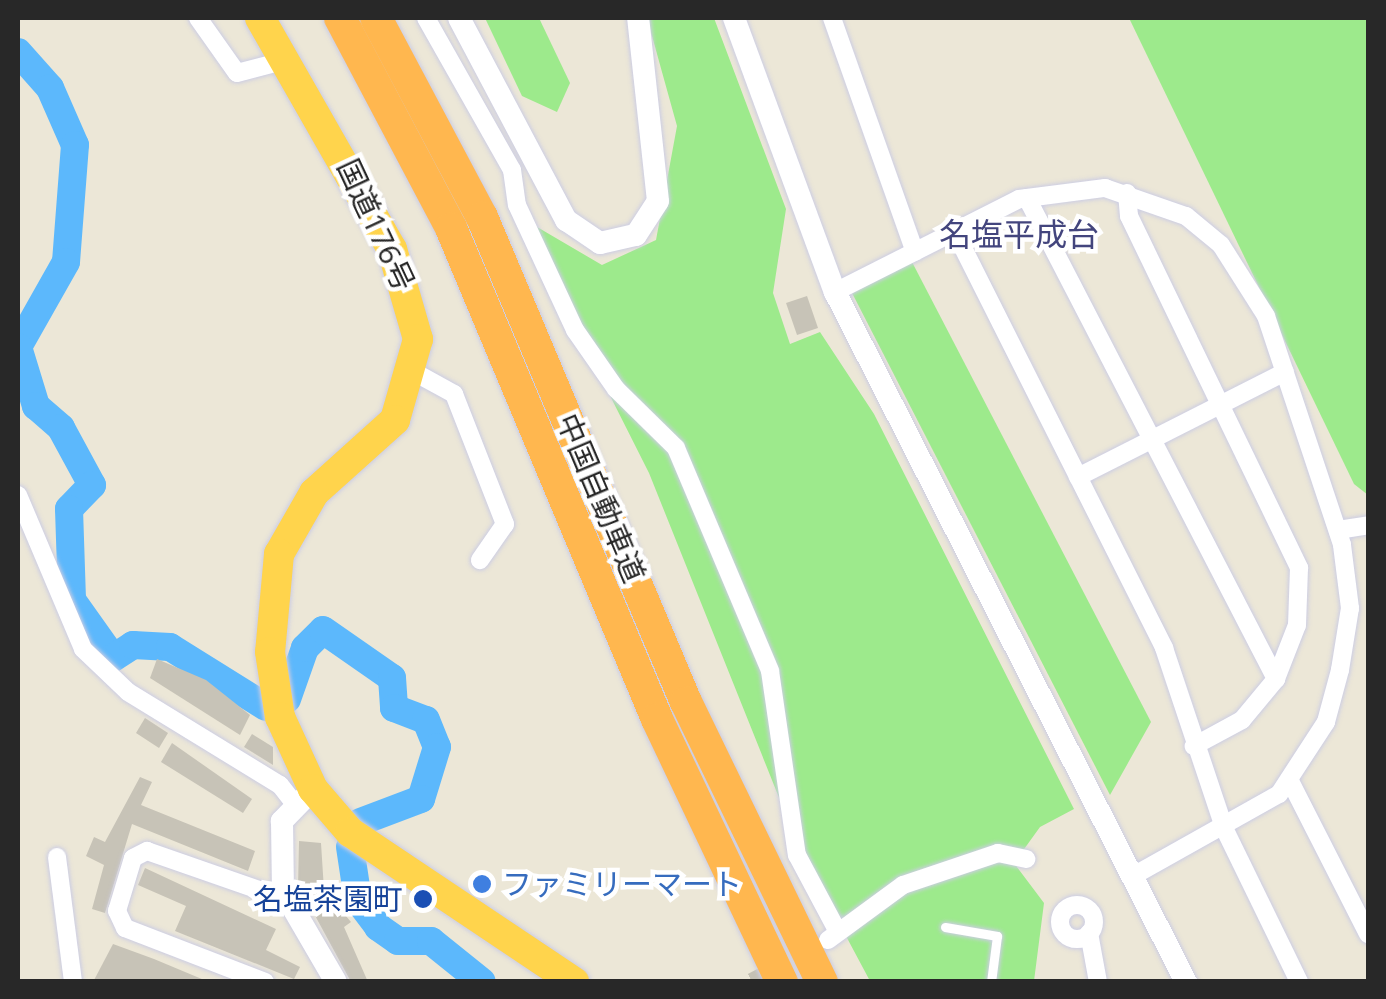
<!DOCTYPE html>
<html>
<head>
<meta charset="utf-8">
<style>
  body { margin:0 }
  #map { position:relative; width:1386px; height:999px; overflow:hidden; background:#ece7d7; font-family:"Open Sans","Noto Sans JP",sans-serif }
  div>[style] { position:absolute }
  .green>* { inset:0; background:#9dea8c }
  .river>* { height:28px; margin:-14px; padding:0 14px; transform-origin:14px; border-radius:14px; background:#5cb8fc }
  .building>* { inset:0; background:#c7c3b7 }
  .minor-tunnel>* { height:18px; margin-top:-9px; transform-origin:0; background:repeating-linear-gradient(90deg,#c5c1b4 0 18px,transparent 0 27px) }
  .roads { filter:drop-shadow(0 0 2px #cccde3) drop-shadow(0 0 2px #cccde3) }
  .service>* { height:9px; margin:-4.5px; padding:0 4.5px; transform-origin:4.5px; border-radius:4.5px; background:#fff }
  .minor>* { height:18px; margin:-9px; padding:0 9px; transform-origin:9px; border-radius:9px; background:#fff }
  .minor>.ring { margin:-9px; padding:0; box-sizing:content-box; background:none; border:18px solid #fff; border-radius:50% }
  .tertiary>* { height:22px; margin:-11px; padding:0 11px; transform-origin:11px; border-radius:11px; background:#fff }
  .trunk>* { height:30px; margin:-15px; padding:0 15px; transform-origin:15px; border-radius:15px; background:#ffd44c }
  .motorway>* { height:32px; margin:-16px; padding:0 16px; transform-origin:16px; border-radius:16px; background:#ffb74f }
  .dots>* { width:28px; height:28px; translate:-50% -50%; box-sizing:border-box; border:5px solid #fff; border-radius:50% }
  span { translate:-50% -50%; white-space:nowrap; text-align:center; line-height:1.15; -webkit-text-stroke:9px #fff; paint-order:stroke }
  .street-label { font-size:30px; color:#282828 }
  .shop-label { font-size:30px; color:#366cbe }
  .left { translate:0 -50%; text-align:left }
  .transit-label { font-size:30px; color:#164399 }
  .right { translate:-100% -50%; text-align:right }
  .neighbourhood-label { font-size:32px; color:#43457d }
  .frame { position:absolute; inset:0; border:20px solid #282828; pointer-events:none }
</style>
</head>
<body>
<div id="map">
  <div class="green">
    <i style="clip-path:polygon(485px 18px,539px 18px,570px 83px,557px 112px,522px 96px)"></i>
    <i style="clip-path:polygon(647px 18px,714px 18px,786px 209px,773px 293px,790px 344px,820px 332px,874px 414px,1074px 809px,1040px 827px,1014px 863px,1044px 903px,1034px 981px,870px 981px,800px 850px,649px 473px,520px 217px,602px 265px,656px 240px,677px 126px)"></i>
    <i style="clip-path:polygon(1129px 18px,1368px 18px,1368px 495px,1354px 484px)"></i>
    <i style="clip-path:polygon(912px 262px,1151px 722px,1110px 795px,852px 293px)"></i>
  </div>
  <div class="river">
    <i style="left:18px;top:52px;width:48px;rotate:48.4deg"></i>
    <i style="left:50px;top:88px;width:62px;rotate:66.3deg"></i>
    <i style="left:75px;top:145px;width:117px;rotate:94.4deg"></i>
    <i style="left:66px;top:262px;width:98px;rotate:119.5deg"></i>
    <i style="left:18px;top:347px;width:62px;rotate:73deg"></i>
    <i style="left:36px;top:406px;width:33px;rotate:41deg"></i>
    <i style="left:61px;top:428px;width:65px;rotate:61.5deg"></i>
    <i style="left:92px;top:485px;width:33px;rotate:134deg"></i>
    <i style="left:69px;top:509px;width:91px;rotate:88.1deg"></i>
    <i style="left:72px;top:600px;width:71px;rotate:54.7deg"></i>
    <i style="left:113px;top:658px;width:24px;rotate:-33deg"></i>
    <i style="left:133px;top:645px;width:37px;rotate:3deg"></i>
    <i style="left:170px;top:647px;width:113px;rotate:32deg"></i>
    <i style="left:287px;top:699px;width:54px;rotate:-70.6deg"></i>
    <i style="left:305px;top:648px;width:25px;rotate:-45deg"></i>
    <i style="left:323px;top:630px;width:84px;rotate:34.8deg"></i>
    <i style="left:392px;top:678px;width:30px;rotate:86deg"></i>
    <i style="left:394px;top:708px;width:34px;rotate:21deg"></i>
    <i style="left:426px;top:720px;width:29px;rotate:68deg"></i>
    <i style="left:437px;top:747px;width:54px;rotate:107.1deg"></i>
    <i style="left:421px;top:799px;width:65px;rotate:159.3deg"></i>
    <i style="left:350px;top:847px;width:54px;rotate:81.4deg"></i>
    <i style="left:358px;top:900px;width:34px;rotate:53deg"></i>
    <i style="left:378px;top:927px;width:24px;rotate:35deg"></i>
    <i style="left:398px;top:941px;width:33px"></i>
    <i style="left:431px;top:941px;width:65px;rotate:38.8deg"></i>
  </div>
  <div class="building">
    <i style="clip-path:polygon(807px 296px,818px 328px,797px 335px,786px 303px)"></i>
    <i style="clip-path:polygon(157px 659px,206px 680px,250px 715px,240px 735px,150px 678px)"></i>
    <i style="clip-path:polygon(145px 718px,168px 733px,159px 748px,136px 733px)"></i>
    <i style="clip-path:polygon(252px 734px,273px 747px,273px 765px,244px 747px)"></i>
    <i style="clip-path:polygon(172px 743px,252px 799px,243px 813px,161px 762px)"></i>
    <i style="clip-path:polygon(140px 777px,152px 782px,141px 805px,255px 851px,248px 871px,132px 824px,105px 913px,92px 909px,104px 865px,86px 856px,94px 837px,105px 842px)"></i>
    <i style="clip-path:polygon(299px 841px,321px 843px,324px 890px,351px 922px,344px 927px,368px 982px,351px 982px,312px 910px,309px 885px,298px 886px)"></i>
    <i style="clip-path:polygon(145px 868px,276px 929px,266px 950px,300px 967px,294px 979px,175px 931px,186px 906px,138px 885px)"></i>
    <i style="clip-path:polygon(113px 944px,154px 959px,209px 982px,93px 982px)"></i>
  </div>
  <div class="minor-tunnel">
    <i style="left:752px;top:982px;width:32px;rotate:-28deg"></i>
  </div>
  <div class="roads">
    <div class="service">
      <i style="left:945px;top:927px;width:53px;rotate:9.8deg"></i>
      <i style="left:997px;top:936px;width:46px;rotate:97.4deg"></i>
    </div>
    <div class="minor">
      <i style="left:198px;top:18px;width:67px;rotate:54.7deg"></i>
      <i style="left:237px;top:73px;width:52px;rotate:-14.6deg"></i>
      <i style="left:426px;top:18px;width:175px;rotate:60.5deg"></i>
      <i style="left:512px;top:170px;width:35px;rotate:82deg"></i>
      <i style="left:517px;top:205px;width:138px;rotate:65.1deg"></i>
      <i style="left:575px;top:330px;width:72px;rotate:55.2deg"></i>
      <i style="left:616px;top:389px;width:84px;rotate:44.5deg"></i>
      <i style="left:676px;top:448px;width:242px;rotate:67.1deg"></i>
      <i style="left:770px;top:671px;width:186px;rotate:81.7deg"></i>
      <i style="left:797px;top:855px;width:87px;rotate:62deg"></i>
      <i style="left:832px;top:18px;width:248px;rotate:70.5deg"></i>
      <i style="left:1127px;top:193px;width:23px;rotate:85deg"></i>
      <i style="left:1129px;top:216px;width:391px;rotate:64.2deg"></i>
      <i style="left:1299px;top:568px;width:57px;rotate:92deg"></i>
      <i style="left:1297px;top:625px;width:58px;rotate:111.3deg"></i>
      <i style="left:1276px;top:679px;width:53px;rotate:129.7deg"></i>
      <i style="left:1242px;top:720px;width:55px;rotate:151.6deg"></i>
      <i style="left:1027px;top:198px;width:542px;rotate:62.63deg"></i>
      <i style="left:955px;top:232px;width:466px;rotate:63.3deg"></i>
      <i style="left:1164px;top:648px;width:192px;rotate:71.5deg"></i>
      <i style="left:1225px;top:830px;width:169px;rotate:64deg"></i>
      <i style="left:835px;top:292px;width:206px;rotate:-26.8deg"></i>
      <i style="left:1019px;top:199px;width:87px;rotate:-7.3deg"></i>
      <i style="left:1105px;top:188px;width:86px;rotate:19.1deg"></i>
      <i style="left:1186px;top:216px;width:45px;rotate:39.6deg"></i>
      <i style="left:1221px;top:245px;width:84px;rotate:57.6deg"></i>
      <i style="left:1266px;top:316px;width:241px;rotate:71.6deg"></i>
      <i style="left:1342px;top:545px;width:64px;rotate:82.8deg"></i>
      <i style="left:1350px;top:608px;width:63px;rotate:99.2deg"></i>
      <i style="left:1340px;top:670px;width:54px;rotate:105.1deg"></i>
      <i style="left:1326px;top:722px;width:86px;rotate:123.1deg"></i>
      <i style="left:1279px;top:794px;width:167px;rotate:150.7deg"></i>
      <i style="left:414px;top:372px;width:46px;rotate:28.8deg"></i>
      <i style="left:454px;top:394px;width:140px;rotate:68.6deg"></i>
      <i style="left:505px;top:524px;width:44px;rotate:124.8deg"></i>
      <i style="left:1078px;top:477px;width:232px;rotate:-26.9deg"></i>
      <i style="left:18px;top:495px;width:167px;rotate:67.1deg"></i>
      <i style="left:83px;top:649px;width:62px;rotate:43.7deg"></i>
      <i style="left:128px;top:692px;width:178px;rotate:31.5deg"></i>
      <i style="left:280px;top:785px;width:23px;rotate:52deg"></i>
      <i style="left:1338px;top:530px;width:30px;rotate:-9deg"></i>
      <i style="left:1290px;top:781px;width:172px;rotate:63deg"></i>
      <i style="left:57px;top:857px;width:126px;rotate:82.7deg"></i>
      <i class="ring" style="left:1060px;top:905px;width:16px;height:16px"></i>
      <i style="left:1089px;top:933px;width:50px;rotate:79.6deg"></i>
      <i style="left:828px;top:940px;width:93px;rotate:-36.3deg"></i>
      <i style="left:903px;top:885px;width:100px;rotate:-18.6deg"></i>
      <i style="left:998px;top:853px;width:29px;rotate:12deg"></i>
      <i style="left:265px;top:982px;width:150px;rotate:-158.9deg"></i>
      <i style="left:125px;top:928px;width:19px;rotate:-115deg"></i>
      <i style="left:117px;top:911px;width:55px;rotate:-73.2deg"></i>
      <i style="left:133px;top:858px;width:16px;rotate:-27deg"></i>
      <i style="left:147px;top:851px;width:149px;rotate:19.2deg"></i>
    </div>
    <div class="tertiary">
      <i style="left:459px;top:18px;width:229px;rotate:62.1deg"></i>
      <i style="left:566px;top:220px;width:41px;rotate:34.1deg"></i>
      <i style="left:600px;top:243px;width:37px;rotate:-13deg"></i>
      <i style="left:636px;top:235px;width:40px;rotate:-57.1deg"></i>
      <i style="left:658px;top:201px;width:184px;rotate:-96.2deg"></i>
      <i style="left:734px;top:18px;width:292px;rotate:69.8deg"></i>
      <i style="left:835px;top:292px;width:774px;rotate:63.04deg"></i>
      <i style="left:313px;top:789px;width:45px;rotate:134.1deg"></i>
      <i style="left:282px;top:821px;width:70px;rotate:89.2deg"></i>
      <i style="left:283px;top:891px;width:105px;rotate:59.8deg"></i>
    </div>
    <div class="trunk">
      <i style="left:260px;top:18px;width:266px;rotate:60.3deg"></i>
      <i style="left:392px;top:249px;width:94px;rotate:73.9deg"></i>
      <i style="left:418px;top:339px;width:84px;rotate:105.9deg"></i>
      <i style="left:395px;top:420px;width:109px;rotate:138deg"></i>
      <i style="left:314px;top:493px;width:70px;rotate:119.8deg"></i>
      <i style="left:279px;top:554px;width:98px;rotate:95.2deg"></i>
      <i style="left:270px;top:652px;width:66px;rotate:81.3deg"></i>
      <i style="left:280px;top:717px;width:79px;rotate:65.4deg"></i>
      <i style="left:313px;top:789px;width:57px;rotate:49.3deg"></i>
      <i style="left:350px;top:832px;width:270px;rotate:33.8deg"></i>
    </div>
    <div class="motorway">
      <i style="left:340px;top:18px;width:238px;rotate:62.1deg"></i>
      <i style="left:451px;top:228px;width:532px;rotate:67.24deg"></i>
      <i style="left:657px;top:719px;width:291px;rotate:64.6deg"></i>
      <i style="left:376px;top:18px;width:225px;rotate:62deg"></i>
      <i style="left:482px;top:217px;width:526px;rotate:67.19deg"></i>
      <i style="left:686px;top:702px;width:311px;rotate:64.1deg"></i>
    </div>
  </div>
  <div class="dots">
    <i style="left:482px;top:884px;background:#3f7fe0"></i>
    <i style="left:423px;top:899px;background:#1a4fb4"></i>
  </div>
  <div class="street-label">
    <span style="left:376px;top:225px;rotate:65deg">国道176号</span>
    <span style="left:601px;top:498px;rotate:67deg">中国自動車道</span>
  </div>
  <div class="shop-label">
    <span class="left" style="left:502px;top:884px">ファミリーマート</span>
  </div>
  <div class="transit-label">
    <span class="right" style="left:403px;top:899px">名塩茶園町</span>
  </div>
  <div class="neighbourhood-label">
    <span style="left:1019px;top:234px">名塩平成台</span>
  </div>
  <div class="frame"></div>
</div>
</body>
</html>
